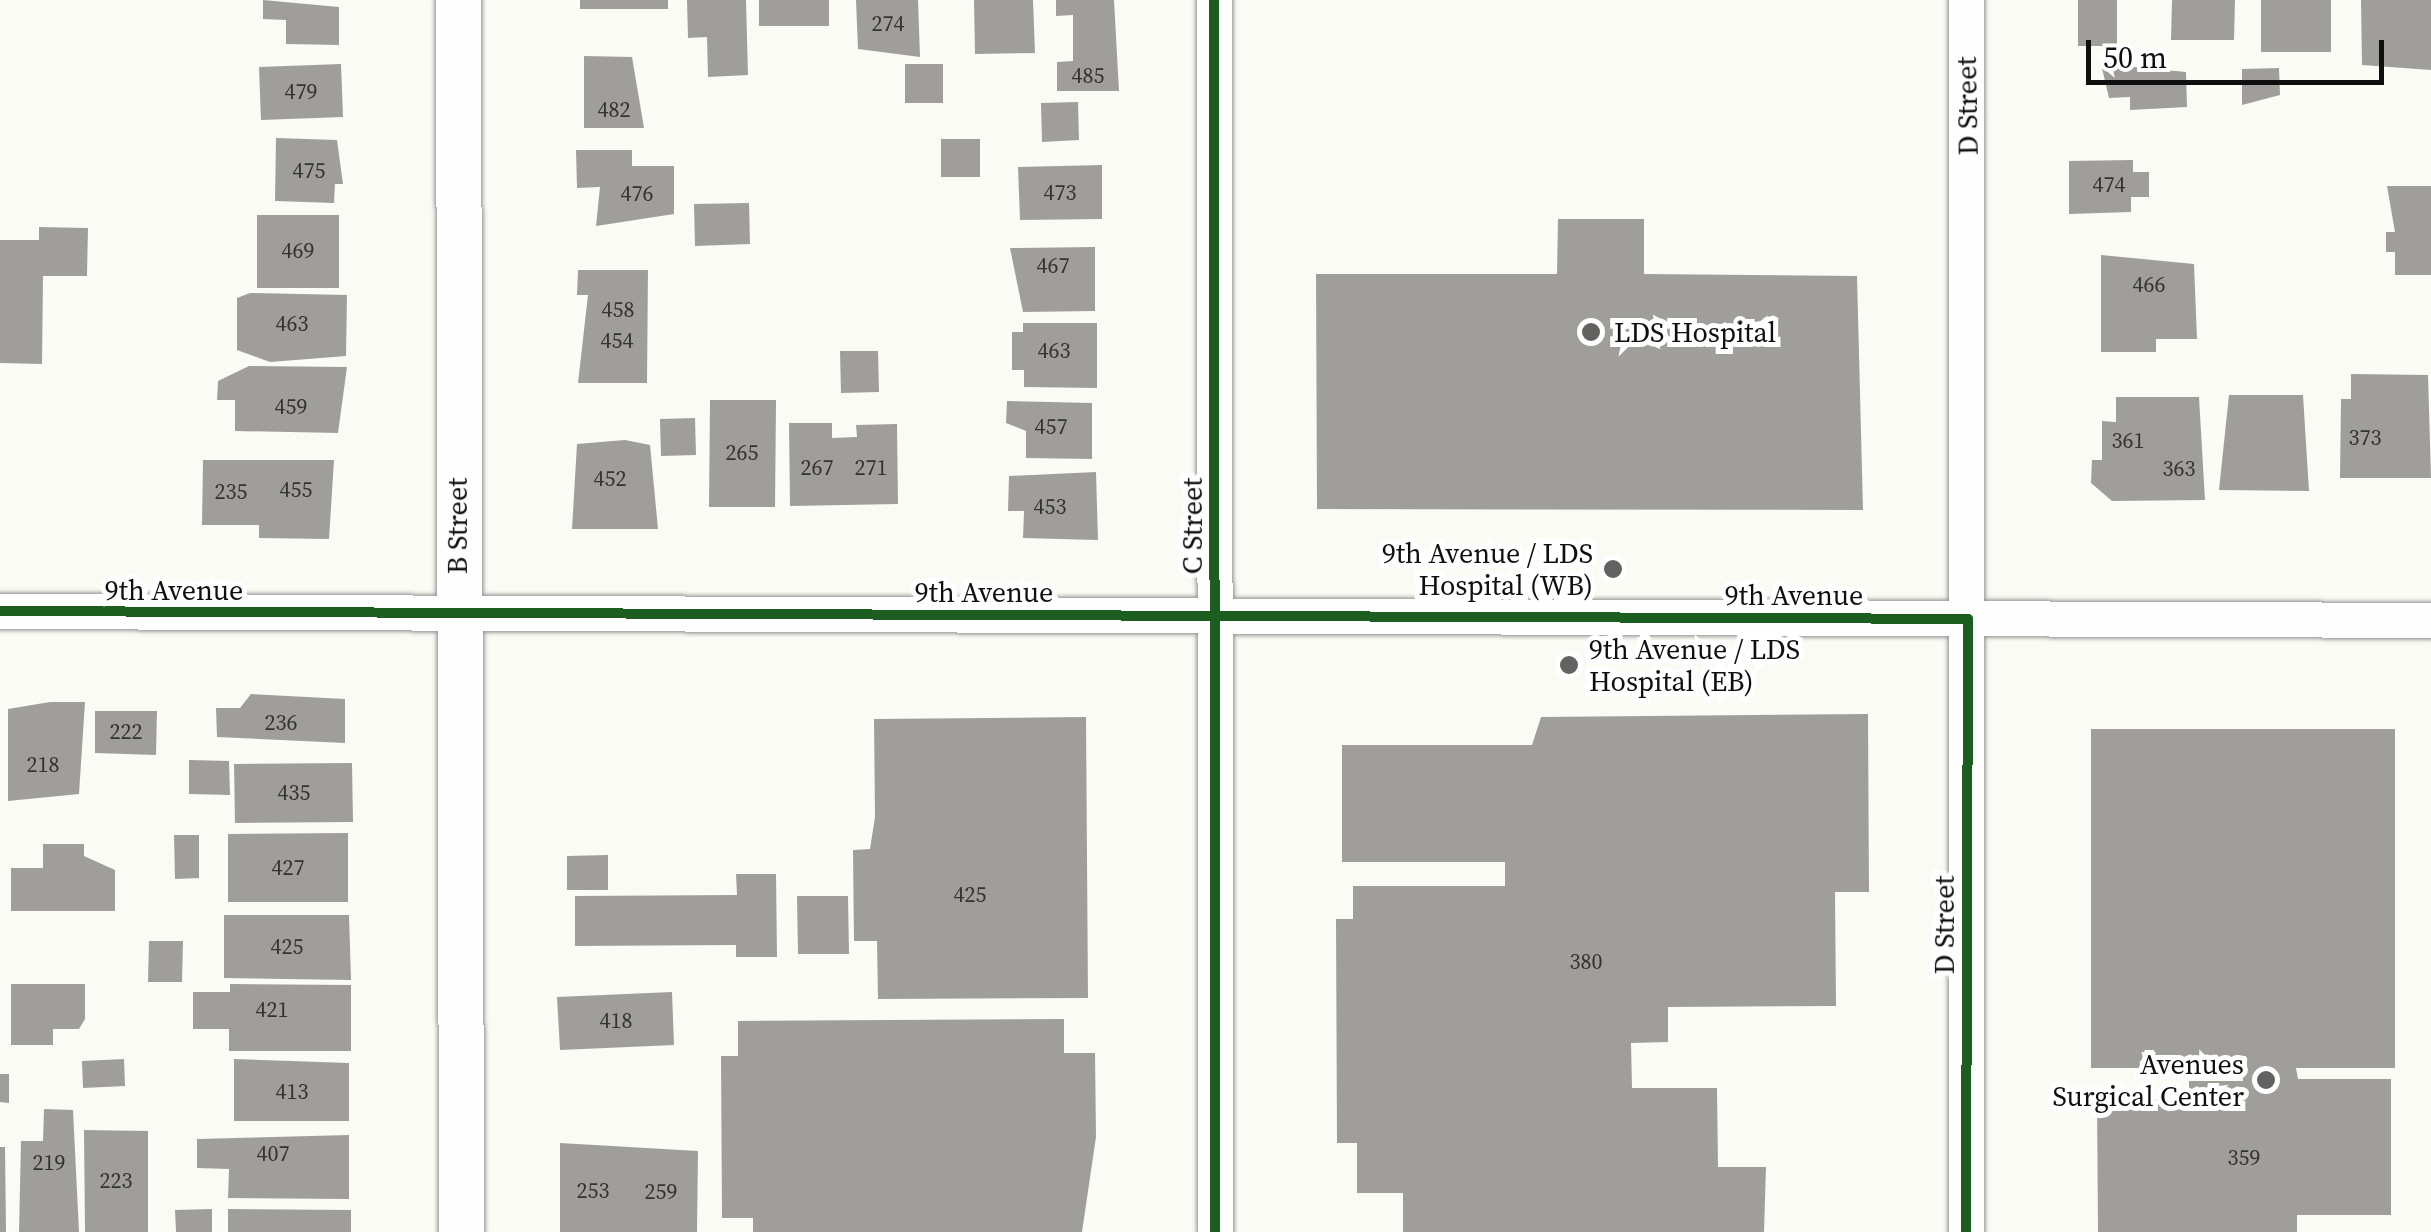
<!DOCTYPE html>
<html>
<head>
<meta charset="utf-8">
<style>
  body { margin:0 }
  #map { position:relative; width:2431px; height:1232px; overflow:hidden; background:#fbfbf6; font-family:"Source Serif 4",serif }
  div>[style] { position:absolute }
  .building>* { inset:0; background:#9f9e9b }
  .roads { filter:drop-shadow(0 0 2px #959593) drop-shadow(0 0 2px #959593) }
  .minor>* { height:35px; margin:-17.5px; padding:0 17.5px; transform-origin:17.5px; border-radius:17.5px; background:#fefefe }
  .tertiary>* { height:45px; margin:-22.5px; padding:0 22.5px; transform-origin:22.5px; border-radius:22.5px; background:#fefefe }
  .cycleway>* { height:10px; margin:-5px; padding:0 5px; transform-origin:5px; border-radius:5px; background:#1b5e20 }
  .dots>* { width:28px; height:28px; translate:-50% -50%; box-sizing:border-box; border:5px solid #fff; border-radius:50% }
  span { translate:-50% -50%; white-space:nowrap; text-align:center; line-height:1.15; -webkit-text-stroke:10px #fff; paint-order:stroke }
  .number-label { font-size:22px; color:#333332 }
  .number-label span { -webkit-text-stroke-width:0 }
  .street-label { font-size:28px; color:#0f0f0f }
  .poi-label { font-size:28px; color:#0f0f0f }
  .left { translate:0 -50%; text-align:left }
  .right { translate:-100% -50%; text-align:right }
  .scale { position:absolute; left:2086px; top:40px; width:298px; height:45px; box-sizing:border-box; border:5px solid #0f0f0f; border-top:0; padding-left:12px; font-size:30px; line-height:35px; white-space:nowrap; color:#0f0f0f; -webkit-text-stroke:8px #fff; paint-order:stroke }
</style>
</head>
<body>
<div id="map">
  <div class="building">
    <i style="clip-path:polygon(263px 0,339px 7px,339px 45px,286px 44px,286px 20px,263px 19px)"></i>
    <i style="clip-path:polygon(580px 0,668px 0,668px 9px,580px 9px)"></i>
    <i style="clip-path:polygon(687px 0,746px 0,748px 75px,708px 77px,707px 37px,688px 38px)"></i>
    <i style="clip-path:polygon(759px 0,829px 0,829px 26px,759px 26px)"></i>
    <i style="clip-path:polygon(856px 0,918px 0,920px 57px,858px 49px)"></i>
    <i style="clip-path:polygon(974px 0,1033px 0,1035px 53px,975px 54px)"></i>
    <i style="clip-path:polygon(1056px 0,1114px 0,1119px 91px,1057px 91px,1057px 62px,1073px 61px,1073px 15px,1056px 16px)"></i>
    <i style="clip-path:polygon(2078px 0,2117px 0,2117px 46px,2078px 46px)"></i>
    <i style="clip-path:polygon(2172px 0,2235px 0,2234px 40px,2171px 40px)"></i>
    <i style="clip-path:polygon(2261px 0,2331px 0,2331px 52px,2261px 52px)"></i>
    <i style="clip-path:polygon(2361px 0,2431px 0,2431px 70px,2362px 65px)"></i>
    <i style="clip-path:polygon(584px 56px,632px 57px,644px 128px,584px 128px)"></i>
    <i style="clip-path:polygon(341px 64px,343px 117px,261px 120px,259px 67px)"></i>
    <i style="clip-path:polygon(905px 64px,943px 64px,943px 103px,905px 103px)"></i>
    <i style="clip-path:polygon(2101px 64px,2186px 72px,2187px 107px,2130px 110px,2130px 97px,2109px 98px)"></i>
    <i style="clip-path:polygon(2279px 68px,2280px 95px,2242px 105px,2242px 69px)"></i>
    <i style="clip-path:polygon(1078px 102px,1079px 140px,1042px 142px,1041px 103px)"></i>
    <i style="clip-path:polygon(276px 138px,337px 140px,343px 184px,335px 184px,334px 203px,275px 201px)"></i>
    <i style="clip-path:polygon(941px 139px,980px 139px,980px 177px,941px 177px)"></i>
    <i style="clip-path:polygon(576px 150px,632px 150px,632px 166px,674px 166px,674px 214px,596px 226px,600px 187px,577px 188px)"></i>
    <i style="clip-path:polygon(2133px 160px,2133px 172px,2149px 172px,2149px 197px,2131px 197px,2131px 212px,2069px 214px,2069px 161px)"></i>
    <i style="clip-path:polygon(1102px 165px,1102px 219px,1020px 220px,1018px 167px)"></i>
    <i style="clip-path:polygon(2387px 186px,2431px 186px,2431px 275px,2395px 275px,2395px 252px,2386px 252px,2386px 232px,2395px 232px)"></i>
    <i style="clip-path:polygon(749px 203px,750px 244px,695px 246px,694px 204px)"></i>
    <i style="clip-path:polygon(257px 215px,339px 215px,339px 288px,257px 288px)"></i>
    <i style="clip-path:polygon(1558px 219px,1644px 219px,1644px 274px,1857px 276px,1863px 510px,1317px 509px,1316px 274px,1557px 274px)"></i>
    <i style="clip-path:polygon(39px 227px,88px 228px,87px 276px,43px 276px,42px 364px,0 363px,0 240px,39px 240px)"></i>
    <i style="clip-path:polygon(1095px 247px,1095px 311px,1023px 312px,1010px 248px)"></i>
    <i style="clip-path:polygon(2101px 255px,2194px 264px,2197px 339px,2156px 339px,2156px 352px,2101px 352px)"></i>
    <i style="clip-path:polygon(578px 270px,648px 270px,647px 383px,578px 383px,588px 295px,577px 295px)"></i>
    <i style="clip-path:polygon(250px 293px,347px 295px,346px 356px,270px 362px,237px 350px,237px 298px)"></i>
    <i style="clip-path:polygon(1023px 323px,1097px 323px,1097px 388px,1024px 387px,1024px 370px,1012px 370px,1012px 332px,1023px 332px)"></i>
    <i style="clip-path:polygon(840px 351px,878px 351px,879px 392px,841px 393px)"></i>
    <i style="clip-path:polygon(249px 366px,347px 367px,338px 433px,235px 431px,235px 400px,217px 400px,218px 381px)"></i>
    <i style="clip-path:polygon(2351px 374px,2428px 375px,2431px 478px,2340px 478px,2341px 399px,2351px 399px)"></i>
    <i style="clip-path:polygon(2229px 395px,2303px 395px,2309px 491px,2219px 490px)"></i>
    <i style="clip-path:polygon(2116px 397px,2199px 397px,2205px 500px,2112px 501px,2091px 483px,2092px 460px,2102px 460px,2102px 421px,2116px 422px)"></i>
    <i style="clip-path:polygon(710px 400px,776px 400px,775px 507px,709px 507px)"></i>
    <i style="clip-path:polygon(1007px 401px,1092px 403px,1092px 459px,1026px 458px,1026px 431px,1006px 423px)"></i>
    <i style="clip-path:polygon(695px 418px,696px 455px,661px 456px,660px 419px)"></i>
    <i style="clip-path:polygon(789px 423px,832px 423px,832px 438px,857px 437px,856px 425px,897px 424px,898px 504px,790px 506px)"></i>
    <i style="clip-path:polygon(625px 440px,650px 445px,658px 529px,572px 529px,577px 444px)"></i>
    <i style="clip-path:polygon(203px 460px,334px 460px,329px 539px,259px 538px,259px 525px,202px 525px)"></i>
    <i style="clip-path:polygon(1096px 472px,1098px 540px,1023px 538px,1024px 511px,1008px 511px,1009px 476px)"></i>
    <i style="clip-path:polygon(251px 694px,345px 699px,345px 743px,217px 737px,216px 708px,240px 708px)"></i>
    <i style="clip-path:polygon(50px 702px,85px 702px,79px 794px,8px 801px,8px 709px)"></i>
    <i style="clip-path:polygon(95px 711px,157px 711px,156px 755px,95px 753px)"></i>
    <i style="clip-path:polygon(1868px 714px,1869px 892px,1835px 892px,1836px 1006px,1668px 1007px,1668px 1042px,1631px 1043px,1632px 1088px,1717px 1088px,1718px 1167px,1766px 1167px,1764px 1232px,1403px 1232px,1403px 1193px,1357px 1193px,1357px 1143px,1337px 1143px,1336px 919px,1353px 919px,1353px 886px,1505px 886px,1505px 862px,1342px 862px,1342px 745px,1532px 745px,1541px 717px)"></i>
    <i style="clip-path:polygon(1086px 717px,1088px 998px,878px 999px,877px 941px,854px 941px,853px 850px,870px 849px,875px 817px,874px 719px)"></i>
    <i style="clip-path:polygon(2091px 729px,2395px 729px,2395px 1068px,2296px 1068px,2298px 1079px,2391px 1079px,2391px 1215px,2297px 1215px,2297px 1232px,2098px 1232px,2097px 1101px,2189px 1100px,2189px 1081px,2243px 1081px,2242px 1068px,2091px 1068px)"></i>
    <i style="clip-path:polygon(189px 760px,229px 761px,230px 795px,189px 794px)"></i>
    <i style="clip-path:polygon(352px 763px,353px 822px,235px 823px,234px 764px)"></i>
    <i style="clip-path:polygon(348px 833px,348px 902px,228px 902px,228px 834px)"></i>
    <i style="clip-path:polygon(174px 835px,199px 835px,199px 878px,175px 879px)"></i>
    <i style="clip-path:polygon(43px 844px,84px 844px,84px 856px,115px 870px,115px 911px,11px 911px,11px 868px,43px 868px)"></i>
    <i style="clip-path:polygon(608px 855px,608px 890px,567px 890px,567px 856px)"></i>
    <i style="clip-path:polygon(736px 874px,776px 874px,777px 957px,736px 957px,736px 945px,575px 946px,575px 896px,737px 895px)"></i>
    <i style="clip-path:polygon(797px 896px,848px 896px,849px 954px,798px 954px)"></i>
    <i style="clip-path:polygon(224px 915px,349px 915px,351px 980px,224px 978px)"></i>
    <i style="clip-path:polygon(149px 941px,183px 941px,182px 982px,148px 982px)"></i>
    <i style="clip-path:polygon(11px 984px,85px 984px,85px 1019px,79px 1029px,53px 1029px,53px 1045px,11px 1045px)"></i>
    <i style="clip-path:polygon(230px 984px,351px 985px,351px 1051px,229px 1051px,229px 1029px,193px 1029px,193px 992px,230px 992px)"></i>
    <i style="clip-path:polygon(672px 992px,674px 1045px,560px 1050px,557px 997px)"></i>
    <i style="clip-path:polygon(1064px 1019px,1064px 1053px,1095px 1053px,1096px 1137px,1082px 1232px,753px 1232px,753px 1218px,722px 1218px,721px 1056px,738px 1056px,738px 1021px)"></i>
    <i style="clip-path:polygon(124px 1059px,125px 1086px,83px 1088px,82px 1061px)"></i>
    <i style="clip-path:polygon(234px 1059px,349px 1063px,349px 1121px,234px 1121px)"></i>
    <i style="clip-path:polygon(0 1074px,9px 1074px,9px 1103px,0 1102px)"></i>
    <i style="clip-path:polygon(44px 1109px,73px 1110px,79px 1232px,19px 1232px,21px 1141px,43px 1141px)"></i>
    <i style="clip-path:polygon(84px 1130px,148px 1131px,148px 1232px,85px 1232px)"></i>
    <i style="clip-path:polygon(349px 1135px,349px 1199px,228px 1198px,229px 1169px,197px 1168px,197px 1139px)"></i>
    <i style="clip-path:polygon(560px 1143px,698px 1151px,697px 1232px,560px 1232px)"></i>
    <i style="clip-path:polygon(0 1147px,5px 1147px,6px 1232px,0 1232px)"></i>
    <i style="clip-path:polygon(212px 1209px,212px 1232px,176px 1232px,175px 1210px)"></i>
    <i style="clip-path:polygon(228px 1209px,351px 1210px,351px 1232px,228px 1232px)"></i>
  </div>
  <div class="roads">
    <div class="minor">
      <i style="left:1214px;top:0;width:1232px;rotate:89.95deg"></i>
      <i style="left:0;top:611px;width:2431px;rotate:0.21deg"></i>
      <i style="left:1966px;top:1232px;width:1232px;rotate:-90deg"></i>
    </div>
    <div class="tertiary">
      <i style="left:458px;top:0;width:1232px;rotate:89.86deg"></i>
    </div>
  </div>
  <div class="cycleway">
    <i style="left:1214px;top:0;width:1232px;rotate:89.95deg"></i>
    <i style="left:0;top:611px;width:1968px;rotate:0.23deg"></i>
    <i style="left:1968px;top:619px;width:613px;rotate:90.19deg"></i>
  </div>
  <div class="dots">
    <i style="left:1591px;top:332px;background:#626260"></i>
    <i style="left:1613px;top:569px;background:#626260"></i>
    <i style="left:1569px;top:665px;background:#626260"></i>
    <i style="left:2266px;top:1080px;background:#626260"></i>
  </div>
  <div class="number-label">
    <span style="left:888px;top:24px">274</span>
    <span style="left:1088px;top:76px">485</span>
    <span style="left:301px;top:92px">479</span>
    <span style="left:614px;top:110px">482</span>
    <span style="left:309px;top:171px">475</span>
    <span style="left:2109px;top:185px">474</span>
    <span style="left:1060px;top:193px">473</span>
    <span style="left:637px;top:194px">476</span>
    <span style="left:298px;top:251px">469</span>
    <span style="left:1053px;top:266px">467</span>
    <span style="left:2149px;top:285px">466</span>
    <span style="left:618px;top:310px">458</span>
    <span style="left:292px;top:324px">463</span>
    <span style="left:617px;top:341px">454</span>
    <span style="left:1054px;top:351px">463</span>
    <span style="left:291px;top:407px">459</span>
    <span style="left:1051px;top:427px">457</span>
    <span style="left:2365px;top:438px">373</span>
    <span style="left:2128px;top:441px">361</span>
    <span style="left:742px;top:453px">265</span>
    <span style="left:817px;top:468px">267</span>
    <span style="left:871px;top:468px">271</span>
    <span style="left:2179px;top:469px">363</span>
    <span style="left:610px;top:479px">452</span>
    <span style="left:296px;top:490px">455</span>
    <span style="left:231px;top:492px">235</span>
    <span style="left:1050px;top:507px">453</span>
    <span style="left:281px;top:723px">236</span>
    <span style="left:126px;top:732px">222</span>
    <span style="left:43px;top:765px">218</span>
    <span style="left:294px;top:793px">435</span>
    <span style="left:288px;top:868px">427</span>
    <span style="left:970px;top:895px">425</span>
    <span style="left:287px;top:947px">425</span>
    <span style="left:1586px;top:962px">380</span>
    <span style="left:272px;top:1010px">421</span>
    <span style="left:616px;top:1021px">418</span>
    <span style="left:292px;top:1092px">413</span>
    <span style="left:273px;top:1154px">407</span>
    <span style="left:2244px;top:1158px">359</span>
    <span style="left:49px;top:1163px">219</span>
    <span style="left:116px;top:1181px">223</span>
    <span style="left:593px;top:1191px">253</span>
    <span style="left:661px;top:1192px">259</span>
  </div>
  <div class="street-label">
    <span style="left:1967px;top:106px;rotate:-91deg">D Street</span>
    <span style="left:457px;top:526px;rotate:-90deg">B Street</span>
    <span style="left:1192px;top:526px;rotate:-90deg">C Street</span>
    <span style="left:174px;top:590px">9th Avenue</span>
    <span style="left:984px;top:592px">9th Avenue</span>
    <span style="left:1794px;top:595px">9th Avenue</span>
    <span style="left:1944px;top:925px;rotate:-90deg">D Street</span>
  </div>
  <div class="poi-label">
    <span class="left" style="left:1614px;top:332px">LDS Hospital</span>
    <span class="right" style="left:1593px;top:569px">9th Avenue / LDS<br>Hospital (WB)</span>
    <span class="left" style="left:1589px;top:665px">9th Avenue / LDS<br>Hospital (EB)</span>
    <span class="right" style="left:2244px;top:1080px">Avenues<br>Surgical Center</span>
  </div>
  <div class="scale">50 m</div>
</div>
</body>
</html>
